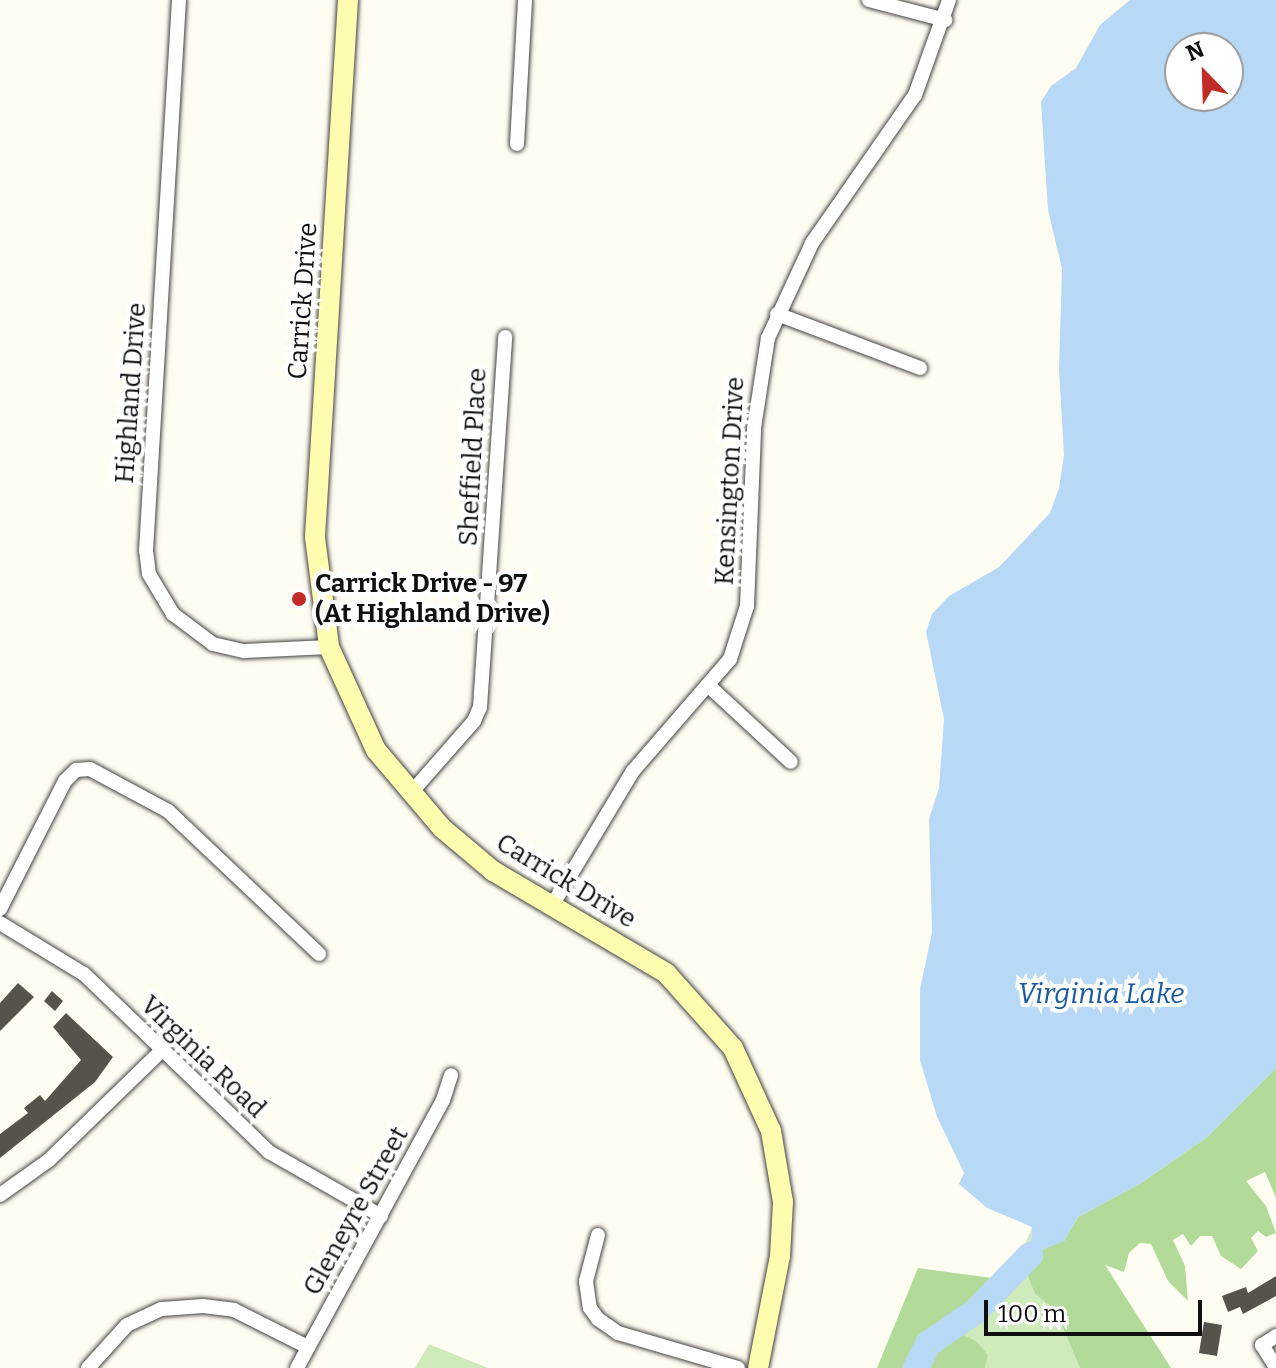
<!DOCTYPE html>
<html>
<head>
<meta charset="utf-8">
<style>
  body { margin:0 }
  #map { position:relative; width:1276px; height:1368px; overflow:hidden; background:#fffdf2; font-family:Bitter,serif }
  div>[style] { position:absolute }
  .green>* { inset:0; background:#cfeabb }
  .forest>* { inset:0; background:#b2db9a }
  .water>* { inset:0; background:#b7d9f6 }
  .river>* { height:26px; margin:-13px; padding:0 13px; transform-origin:13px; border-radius:13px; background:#b7d9f6 }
  .building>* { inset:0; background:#58524c }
  .roads { filter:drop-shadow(0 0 2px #434343) drop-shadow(0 0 2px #434343) }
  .street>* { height:14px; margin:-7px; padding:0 7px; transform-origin:7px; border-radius:7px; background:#fff }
  .secondary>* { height:20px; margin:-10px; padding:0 10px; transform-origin:10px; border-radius:10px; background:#fefcae }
  .dots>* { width:22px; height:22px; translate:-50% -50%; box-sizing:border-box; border:4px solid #fff; border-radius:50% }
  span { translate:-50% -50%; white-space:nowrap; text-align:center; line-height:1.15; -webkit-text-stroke:8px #fff; paint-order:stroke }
  .street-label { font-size:26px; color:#101010 }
  .poi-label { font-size:26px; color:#101010; font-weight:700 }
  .left { translate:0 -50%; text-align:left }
  .water-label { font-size:28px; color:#185aa3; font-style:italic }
  .north { position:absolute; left:1164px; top:32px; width:80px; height:80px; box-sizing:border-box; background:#fff; border:2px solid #9f9f9f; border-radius:50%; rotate:337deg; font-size:22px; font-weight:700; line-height:32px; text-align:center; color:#101010 }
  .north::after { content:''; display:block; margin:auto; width:28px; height:36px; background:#c12c27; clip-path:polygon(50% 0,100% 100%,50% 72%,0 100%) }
  .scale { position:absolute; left:984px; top:1300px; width:218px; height:36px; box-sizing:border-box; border:4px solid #101010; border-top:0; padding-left:10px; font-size:24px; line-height:28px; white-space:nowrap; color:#101010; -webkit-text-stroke:6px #fff; paint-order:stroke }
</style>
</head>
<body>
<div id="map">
  <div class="green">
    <i style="clip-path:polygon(1032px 1227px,1030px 1255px,1022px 1264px,1035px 1294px,1055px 1310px,1080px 1368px,985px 1368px,988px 1355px,951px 1331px,998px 1287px,992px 1278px,1026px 1242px)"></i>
    <i style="clip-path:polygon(429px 1344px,488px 1368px,415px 1368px)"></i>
  </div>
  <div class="forest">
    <i style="clip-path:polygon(1276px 1068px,1276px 1198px,1265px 1172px,1246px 1181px,1266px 1206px,1276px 1233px,1266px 1237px,1258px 1231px,1251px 1238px,1258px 1251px,1241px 1269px,1221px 1256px,1212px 1236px,1200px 1236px,1191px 1246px,1183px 1234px,1173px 1240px,1185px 1266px,1188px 1301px,1168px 1281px,1151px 1244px,1140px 1243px,1129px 1253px,1124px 1272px,1105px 1265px,1171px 1368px,1080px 1368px,1055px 1310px,1035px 1294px,1022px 1263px,1049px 1243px,1064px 1241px,1078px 1217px,1141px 1183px,1207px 1137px)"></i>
    <i style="clip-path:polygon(918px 1268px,992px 1278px,999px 1287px,952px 1330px,976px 1341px,988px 1355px,985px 1368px,877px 1368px)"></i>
  </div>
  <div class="water">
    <i style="clip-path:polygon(evenodd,1130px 0,1276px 0,1276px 1068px,1207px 1137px,1141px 1183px,1078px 1217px,1064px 1241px,1030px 1255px,1032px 1227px,987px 1208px,959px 1184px,964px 1173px,937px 1117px,920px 1060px,920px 989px,932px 932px,929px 819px,939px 788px,944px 719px,926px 632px,932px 614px,949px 596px,999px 567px,1050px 513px,1059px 488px,1064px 455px,1059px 370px,1062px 269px,1048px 210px,1041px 102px,1051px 86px,1076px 68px,1100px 25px,1130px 0,1180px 48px,1228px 48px,1228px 96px,1180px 96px,1180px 48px)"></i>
  </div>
  <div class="river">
    <i style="left:916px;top:1368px;width:27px;rotate:-63deg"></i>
    <i style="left:928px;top:1344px;width:58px;rotate:-34.5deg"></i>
    <i style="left:976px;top:1311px;width:78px;rotate:-46deg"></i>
  </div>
  <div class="building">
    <i style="clip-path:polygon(18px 983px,34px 997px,0 1031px,0 1003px)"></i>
    <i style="clip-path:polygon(52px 991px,63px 1001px,55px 1011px,44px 1001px)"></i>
    <i style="clip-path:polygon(66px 1013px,113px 1057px,95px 1082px,0 1158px,0 1134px,28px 1113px,24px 1108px,40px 1095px,45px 1101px,81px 1060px,53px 1027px)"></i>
    <i style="clip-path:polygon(1276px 1276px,1276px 1296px,1243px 1314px,1240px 1307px,1228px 1312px,1222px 1296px,1246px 1287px,1248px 1293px)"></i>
    <i style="clip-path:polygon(1204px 1322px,1222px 1325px,1217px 1356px,1199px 1353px)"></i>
  </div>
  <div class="roads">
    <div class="street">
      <i style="left:179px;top:0;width:551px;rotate:93.43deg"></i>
      <i style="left:146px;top:550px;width:24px;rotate:83deg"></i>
      <i style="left:149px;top:574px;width:47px;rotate:59deg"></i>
      <i style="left:173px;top:614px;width:50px;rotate:36.9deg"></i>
      <i style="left:213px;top:644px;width:32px;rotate:13deg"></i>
      <i style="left:244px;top:651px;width:85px;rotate:-2.7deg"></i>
      <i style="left:869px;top:0;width:79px;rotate:14.7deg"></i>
      <i style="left:517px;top:144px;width:144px;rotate:-86.8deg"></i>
      <i style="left:777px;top:314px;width:153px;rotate:20.7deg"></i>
      <i style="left:710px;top:687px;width:110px;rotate:42.8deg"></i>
      <i style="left:410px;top:794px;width:97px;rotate:-48.8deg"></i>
      <i style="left:474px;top:721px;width:15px;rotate:-67deg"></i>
      <i style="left:480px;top:707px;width:371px;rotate:-86.1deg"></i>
      <i style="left:553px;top:904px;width:155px;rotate:-59deg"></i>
      <i style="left:633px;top:771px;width:148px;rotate:-49.1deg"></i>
      <i style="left:730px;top:659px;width:56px;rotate:-72.2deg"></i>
      <i style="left:747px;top:606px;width:178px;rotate:-87.7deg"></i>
      <i style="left:754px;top:428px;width:91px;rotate:-81.2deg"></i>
      <i style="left:768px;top:338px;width:105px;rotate:-65.1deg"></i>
      <i style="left:812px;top:243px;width:180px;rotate:-55.2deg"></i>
      <i style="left:915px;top:95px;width:101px;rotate:-70.3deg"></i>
      <i style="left:0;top:909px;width:144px;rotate:-63.1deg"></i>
      <i style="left:65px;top:781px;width:16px;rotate:-45deg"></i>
      <i style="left:76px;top:770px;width:14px;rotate:-4deg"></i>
      <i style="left:90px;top:769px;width:89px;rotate:28.3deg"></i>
      <i style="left:168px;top:811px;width:208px;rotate:43.4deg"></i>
      <i style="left:0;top:923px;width:98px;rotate:31.3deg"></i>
      <i style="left:84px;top:974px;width:257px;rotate:43.9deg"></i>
      <i style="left:269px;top:1152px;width:129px;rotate:29.7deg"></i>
      <i style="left:0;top:1195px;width:60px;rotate:-35.5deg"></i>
      <i style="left:49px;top:1160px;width:156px;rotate:-44.2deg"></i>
      <i style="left:598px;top:1235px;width:48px;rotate:104.6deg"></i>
      <i style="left:586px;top:1281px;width:27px;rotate:82deg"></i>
      <i style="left:590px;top:1308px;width:14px;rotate:54deg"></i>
      <i style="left:598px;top:1319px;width:24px;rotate:35deg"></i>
      <i style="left:618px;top:1333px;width:125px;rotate:16.3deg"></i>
      <i style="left:1276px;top:1336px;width:17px;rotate:147deg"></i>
      <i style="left:1262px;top:1345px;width:26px;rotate:58deg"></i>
      <i style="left:88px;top:1368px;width:58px;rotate:-47.8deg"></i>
      <i style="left:127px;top:1325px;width:38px;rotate:-25deg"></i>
      <i style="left:162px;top:1309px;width:41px;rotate:-4.2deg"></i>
      <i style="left:203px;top:1306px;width:31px;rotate:7deg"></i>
      <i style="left:234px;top:1310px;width:83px;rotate:26.6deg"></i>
      <i style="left:297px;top:1368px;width:305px;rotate:-61.4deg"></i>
      <i style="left:443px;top:1100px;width:26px;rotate:-72deg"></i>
    </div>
    <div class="secondary">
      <i style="left:348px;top:0;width:538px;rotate:93.52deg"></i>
      <i style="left:315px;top:537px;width:111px;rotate:82.7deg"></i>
      <i style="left:329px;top:647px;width:113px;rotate:65.5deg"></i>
      <i style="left:376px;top:750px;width:102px;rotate:49.8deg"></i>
      <i style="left:442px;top:828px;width:67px;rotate:40.1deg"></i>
      <i style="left:493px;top:871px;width:201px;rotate:30.5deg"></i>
      <i style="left:666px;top:973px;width:101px;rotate:48.2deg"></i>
      <i style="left:733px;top:1048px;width:91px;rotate:65.4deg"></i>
      <i style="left:771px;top:1131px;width:72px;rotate:80.4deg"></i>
      <i style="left:783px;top:1202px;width:54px;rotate:93.2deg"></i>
      <i style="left:780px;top:1256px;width:114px;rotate:101.1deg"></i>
    </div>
  </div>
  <div class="dots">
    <i style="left:299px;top:599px;background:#c12c27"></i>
  </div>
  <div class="street-label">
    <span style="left:303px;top:301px;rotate:-86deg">Carrick Drive</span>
    <span style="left:131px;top:393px;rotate:-86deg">Highland Drive</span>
    <span style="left:473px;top:457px;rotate:-87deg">Sheffield Place</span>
    <span style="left:730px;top:481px;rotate:-87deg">Kensington Drive</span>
    <span style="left:566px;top:881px;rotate:31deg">Carrick Drive</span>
    <span style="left:203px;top:1057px;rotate:44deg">Virginia Road</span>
    <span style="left:356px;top:1211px;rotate:-61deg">Gleneyre Street</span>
  </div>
  <div class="poi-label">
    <span class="left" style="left:315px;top:599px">Carrick Drive - 97<br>(At Highland Drive)</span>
  </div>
  <div class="water-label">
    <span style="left:1101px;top:994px">Virginia Lake</span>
  </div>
  <div class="north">N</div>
  <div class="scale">100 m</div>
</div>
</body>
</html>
